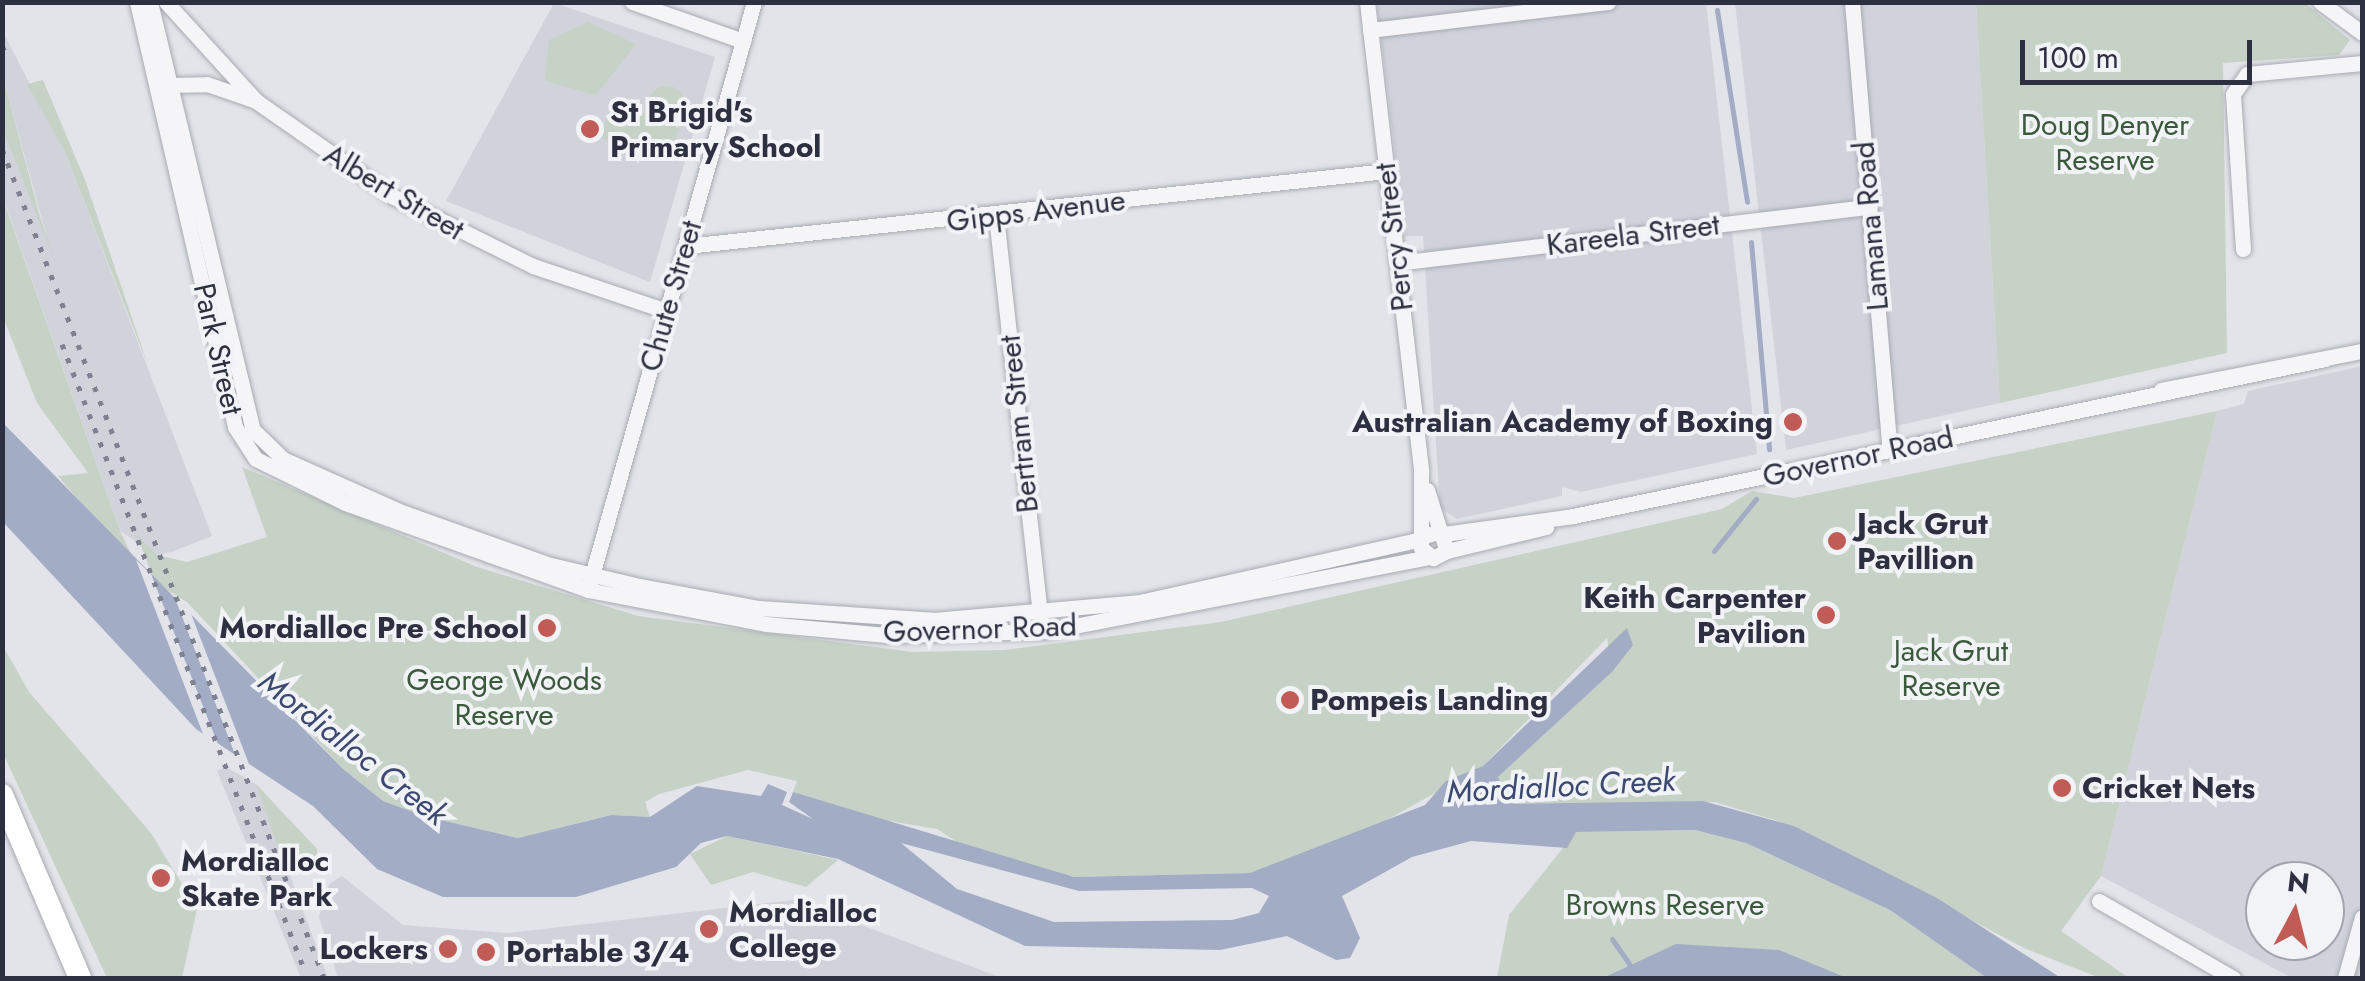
<!DOCTYPE html>
<html>
<head>
<meta charset="utf-8">
<style>
  body { margin:0 }
  #map { position:relative; width:2365px; height:981px; overflow:hidden; background:#e3e4e9; font-family:Jost,sans-serif }
  div>[style] { position:absolute }
  .built>* { inset:0; background:#d1d3db }
  .green>* { inset:0; background:#c5d2c5 }
  .round { border-radius:50% }
  .water>* { inset:0; background:#a2acc5 }
  .pier>* { inset:0; background:#e3e4e9 }
  .stream>* { height:5px; margin:-2.5px; padding:0 2.5px; transform-origin:2.5px; border-radius:2.5px; background:#a2acc5 }
  .roads { filter:drop-shadow(0 0 2px #a8aab3) drop-shadow(0 0 2px #a8aab3) }
  .minor>* { height:15px; margin:-7.5px; padding:0 7.5px; transform-origin:7.5px; border-radius:7.5px; background:#f5f5f8 }
  .highway>* { height:22px; margin:-11px; padding:0 11px; transform-origin:11px; border-radius:11px; background:#fff }
  .rail>* { height:5px; margin-top:-2.5px; transform-origin:0; background:repeating-linear-gradient(90deg,#7e8191 0 5px,transparent 0 15px) }
  .dots>* { width:28px; height:28px; translate:-50% -50%; box-sizing:border-box; border:5px solid #f2f3f7; border-radius:50% }
  span { translate:-50% -50%; white-space:nowrap; text-align:center; line-height:1.15; -webkit-text-stroke:8px #f2f3f7; paint-order:stroke }
  .poi-label { font-size:30px; color:#2c3040; font-weight:700 }
  .left { translate:0 -50%; text-align:left }
  .right { translate:-100% -50%; text-align:right }
  .park-label { font-size:30px; color:#3b5a3b }
  .street-label { font-size:30px; color:#2c3040 }
  .water-label { font-size:32px; color:#3b486f; font-style:italic }
  .frame { position:absolute; inset:0; border:5px solid #2c3040; pointer-events:none }
  .north { position:absolute; left:2245px; top:861px; width:100px; height:100px; box-sizing:border-box; background:#f2f3f7; border:2px solid #a3a5ae; border-radius:50%; rotate:7deg; font-size:28px; font-weight:700; line-height:40px; text-align:center; color:#2c3040 }
  .north::after { content:''; display:block; margin:auto; width:35px; height:45px; background:#c05b56; clip-path:polygon(50% 0,100% 100%,50% 72%,0 100%) }
  .scale { position:absolute; left:2020px; top:40px; width:232px; height:45px; box-sizing:border-box; border:5px solid #2c3040; border-top:0; padding-left:12px; font-size:30px; line-height:35px; white-space:nowrap; color:#2c3040; -webkit-text-stroke:8px #f2f3f7; paint-order:stroke }
</style>
</head>
<body>
<div id="map">
  <div class="built">
    <i style="clip-path:polygon(554px 3px,715px 57px,650px 282px,446px 201px)"></i>
    <i style="clip-path:polygon(1377px 3px,1706px 3px,1757px 454px,1581px 492px,1562px 487px,1562px 496px,1457px 519px,1440px 508px,1423px 236px,1405px 236px)"></i>
    <i style="clip-path:polygon(1735px 3px,1976px 3px,2000px 403px,1786px 450px)"></i>
    <i style="clip-path:polygon(2px 30px,65px 152px,212px 536px,171px 552px,157px 555px,120px 531px,3px 197px,3px 130px,47px 238px,3px 77px)"></i>
    <i style="clip-path:polygon(evenodd,2362px 366px,2362px 978px,2292px 978px,2101px 876px,2217px 411px,2244px 404px,2248px 391px,2362px 366px,2265px 881px,2325px 881px,2325px 941px,2265px 941px,2265px 881px)"></i>
    <i style="clip-path:polygon(226px 767px,256px 784px,328px 978px,301px 978px,217px 771px)"></i>
    <i style="clip-path:polygon(342px 876px,403px 925px,508px 933px,795px 900px,1002px 978px,338px 978px,319px 917px,329px 884px)"></i>
  </div>
  <div class="green">
    <i style="clip-path:polygon(1976px 3px,2305px 3px,2350px 40px,2339px 55px,2223px 63px,2227px 353px,2000px 403px)"></i>
    <i style="clip-path:polygon(588px 22px,636px 44px,596px 95px,545px 81px,549px 40px)"></i>
    <i style="clip-path:polygon(3px 77px,40px 217px,55px 261px,3px 130px)"></i>
    <i style="clip-path:polygon(43px 80px,85px 180px,149px 368px,65px 152px,27px 84px)"></i>
    <i class="round" style="left:649px;top:86px;width:36px;height:36px"></i>
    <i style="clip-path:polygon(611px 104px,680px 124px,670px 158px,601px 138px)"></i>
    <i style="clip-path:polygon(2px 196px,120px 531px,140px 572px,58px 476px,88px 473px,37px 403px,3px 317px)"></i>
    <i style="clip-path:polygon(2217px 411px,2101px 876px,2061px 931px,2129px 978px,2100px 978px,2024px 948px,1794px 826px,1715px 802px,1513px 805px,1498px 777px,1612px 672px,1607px 638px,1483px 766px,1344px 844px,1250px 873px,1074px 877px,977px 855px,937px 829px,859px 816px,793px 792px,797px 781px,748px 770px,659px 794px,645px 802px,650px 817px,610px 815px,518px 838px,424px 816px,383px 801px,343px 769px,187px 602px,155px 583px,137px 535px,157px 555px,187px 562px,267px 537px,242px 467px,477px 567px,638px 616px,913px 652px,1004px 650px,1221px 622px,1722px 509px,1752px 491px,1794px 498px)"></i>
    <i style="clip-path:polygon(3px 646px,29px 692px,151px 833px,197px 909px,182px 978px,107px 978px,3px 753px)"></i>
    <i style="clip-path:polygon(256px 784px,317px 849px,317px 872px,310px 865px,287px 872px)"></i>
    <i style="clip-path:polygon(1695px 830px,1746px 843px,1890px 910px,1987px 978px,1497px 978px,1509px 915px,1576px 832px)"></i>
    <i style="clip-path:polygon(727px 836px,838px 860px,806px 887px,753px 872px,711px 885px,690px 854px)"></i>
  </div>
  <div class="water">
    <i style="clip-path:polygon(evenodd,3px 423px,343px 769px,383px 801px,424px 816px,518px 838px,611px 815px,650px 817px,697px 786px,761px 796px,768px 784px,787px 792px,782px 805px,813px 819px,789px 802px,793px 792px,1074px 877px,1250px 873px,1425px 805px,1446px 781px,1483px 766px,1627px 628px,1633px 645px,1612px 672px,1498px 777px,1513px 804px,1703px 801px,1794px 826px,1937px 898px,2061px 978px,1987px 978px,1890px 910px,1746px 843px,1695px 830px,1576px 832px,1567px 848px,1471px 841px,1412px 857px,1342px 896px,1360px 938px,1350px 958px,1336px 960px,1287px 936px,1220px 950px,1025px 946px,838px 859px,727px 836px,701px 843px,676px 867px,576px 897px,443px 897px,377px 869px,313px 806px,196px 729px,3px 522px,3px 423px,901px 843px,1079px 891px,1252px 888px,1269px 896px,1259px 913px,1232px 920px,1054px 922px,957px 889px,901px 843px)"></i>
    <i style="clip-path:polygon(1676px 944px,1779px 950px,1847px 978px,1603px 978px)"></i>
  </div>
  <div class="pier">
    <i style="clip-path:polygon(136px 560px,151px 574px,219px 747px,205px 739px)"></i>
    <i style="clip-path:polygon(173px 593px,188px 606px,249px 764px,236px 757px)"></i>
  </div>
  <div class="stream">
    <i style="left:1717px;top:10px;width:194px;rotate:81.1deg"></i>
    <i style="left:1751px;top:242px;width:208px;rotate:85deg"></i>
    <i style="left:1714px;top:551px;width:67px;rotate:-51.1deg"></i>
    <i style="left:1612px;top:939px;width:47px;rotate:55.3deg"></i>
  </div>
  <div class="roads">
    <div class="minor">
      <i style="left:137px;top:2px;width:436px;rotate:77deg"></i>
      <i style="left:235px;top:427px;width:38px;rotate:57deg"></i>
      <i style="left:256px;top:459px;width:99px;rotate:26.3deg"></i>
      <i style="left:345px;top:503px;width:258px;rotate:19.7deg"></i>
      <i style="left:588px;top:590px;width:181px;rotate:10.8deg"></i>
      <i style="left:766px;top:624px;width:121px;rotate:5.2deg"></i>
      <i style="left:887px;top:635px;width:162px;rotate:-1.4deg"></i>
      <i style="left:1049px;top:631px;width:387px;rotate:-11deg"></i>
      <i style="left:150px;top:2px;width:440px;rotate:76.5deg"></i>
      <i style="left:253px;top:430px;width:42px;rotate:44deg"></i>
      <i style="left:283px;top:459px;width:127px;rotate:24.1deg"></i>
      <i style="left:399px;top:511px;width:157px;rotate:19.7deg"></i>
      <i style="left:547px;top:564px;width:95px;rotate:13.4deg"></i>
      <i style="left:639px;top:586px;width:122px;rotate:10.4deg"></i>
      <i style="left:759px;top:608px;width:174px;rotate:3.9deg"></i>
      <i style="left:933px;top:620px;width:208px;rotate:-5deg"></i>
      <i style="left:1140px;top:602px;width:288px;rotate:-12.6deg"></i>
      <i style="left:166px;top:2px;width:134px;rotate:47.7deg"></i>
      <i style="left:256px;top:101px;width:166px;rotate:34.9deg"></i>
      <i style="left:392px;top:196px;width:157px;rotate:26.4deg"></i>
      <i style="left:533px;top:266px;width:141px;rotate:18.6deg"></i>
      <i style="left:632px;top:2px;width:118px;rotate:19.4deg"></i>
      <i style="left:1367px;top:2px;width:473px;rotate:83.4deg"></i>
      <i style="left:1421px;top:472px;width:76px;rotate:90deg"></i>
      <i style="left:1421px;top:548px;width:16px;rotate:40deg"></i>
      <i style="left:1433px;top:558px;width:16px;rotate:-27deg"></i>
      <i style="left:1447px;top:551px;width:21px;rotate:-109deg"></i>
      <i style="left:1440px;top:531px;width:19px;rotate:162deg"></i>
      <i style="left:1852px;top:2px;width:450px;rotate:85.2deg"></i>
      <i style="left:2320px;top:2px;width:52px;rotate:36.4deg"></i>
      <i style="left:1370px;top:30px;width:240px;rotate:-6.7deg"></i>
      <i style="left:168px;top:85px;width:39px;rotate:-1deg"></i>
      <i style="left:207px;top:84px;width:52px;rotate:19.1deg"></i>
      <i style="left:996px;top:216px;width:409px;rotate:83.7deg"></i>
      <i style="left:686px;top:246px;width:705px;rotate:-6.11deg"></i>
      <i style="left:2243px;top:249px;width:155px;rotate:-93.7deg"></i>
      <i style="left:2233px;top:94px;width:24px;rotate:-55deg"></i>
      <i style="left:2247px;top:74px;width:116px;rotate:-5.5deg"></i>
      <i style="left:1397px;top:263px;width:476px;rotate:-6.8deg"></i>
      <i style="left:2161px;top:390px;width:205px;rotate:-11deg"></i>
      <i style="left:1427px;top:490px;width:43px;rotate:72.4deg"></i>
      <i style="left:1444px;top:534px;width:130px;rotate:-7.9deg"></i>
      <i style="left:1573px;top:516px;width:768px;rotate:-11.79deg"></i>
      <i style="left:1447px;top:551px;width:102px;rotate:-13.6deg"></i>
      <i style="left:589px;top:586px;width:607px;rotate:-74.22deg"></i>
      <i style="left:2099px;top:901px;width:155px;rotate:29.9deg"></i>
      <i style="left:2345px;top:978px;width:63px;rotate:-74.4deg"></i>
    </div>
    <div class="highway">
      <i style="left:2px;top:795px;width:199px;rotate:66.9deg"></i>
    </div>
  </div>
  <div class="rail">
    <i style="left:2px;top:46px;width:10px;rotate:61deg"></i>
    <i style="left:2px;top:149px;width:889px;rotate:68.77deg"></i>
    <i style="left:62px;top:344px;width:670px;rotate:68.83deg"></i>
  </div>
  <div class="dots">
    <i style="left:590px;top:129px;background:#c05b56"></i>
    <i style="left:1793px;top:422px;background:#c05b56"></i>
    <i style="left:1837px;top:541px;background:#c05b56"></i>
    <i style="left:1826px;top:615px;background:#c05b56"></i>
    <i style="left:547px;top:628px;background:#c05b56"></i>
    <i style="left:1290px;top:700px;background:#c05b56"></i>
    <i style="left:2062px;top:788px;background:#c05b56"></i>
    <i style="left:161px;top:878px;background:#c05b56"></i>
    <i style="left:709px;top:929px;background:#c05b56"></i>
    <i style="left:448px;top:949px;background:#c05b56"></i>
    <i style="left:486px;top:952px;background:#c05b56"></i>
  </div>
  <div class="poi-label">
    <span class="left" style="left:610px;top:129px">St Brigid's<br>Primary School</span>
    <span class="right" style="left:1773px;top:422px">Australian Academy of Boxing</span>
    <span class="left" style="left:1857px;top:541px">Jack Grut<br>Pavillion</span>
    <span class="right" style="left:1806px;top:615px">Keith Carpenter<br>Pavilion</span>
    <span class="right" style="left:527px;top:628px">Mordialloc Pre School</span>
    <span class="left" style="left:1310px;top:700px">Pompeis Landing</span>
    <span class="left" style="left:2082px;top:788px">Cricket Nets</span>
    <span class="left" style="left:181px;top:878px">Mordialloc<br>Skate Park</span>
    <span class="left" style="left:729px;top:929px">Mordialloc<br>College</span>
    <span class="right" style="left:428px;top:949px">Lockers</span>
    <span class="left" style="left:506px;top:952px">Portable 3/4</span>
  </div>
  <div class="park-label">
    <span style="left:2105px;top:142px">Doug Denyer<br>Reserve</span>
    <span style="left:1951px;top:668px">Jack Grut<br>Reserve</span>
    <span style="left:504px;top:697px">George Woods<br>Reserve</span>
    <span style="left:1665px;top:905px">Browns Reserve</span>
  </div>
  <div class="street-label">
    <span style="left:394px;top:192px;rotate:31deg">Albert Street</span>
    <span style="left:1036px;top:211px;rotate:-7deg">Gipps Avenue</span>
    <span style="left:1871px;top:226px;rotate:-95deg">Lamana Road</span>
    <span style="left:1633px;top:235px;rotate:-7deg">Kareela Street</span>
    <span style="left:1394px;top:237px;rotate:-97deg">Percy Street</span>
    <span style="left:671px;top:296px;rotate:-74deg">Chute Street</span>
    <span style="left:218px;top:349px;rotate:77deg">Park Street</span>
    <span style="left:1019px;top:424px;rotate:-96deg">Bertram Street</span>
    <span style="left:1858px;top:457px;rotate:-12deg">Governor Road</span>
    <span style="left:980px;top:629px;rotate:-2deg">Governor Road</span>
  </div>
  <div class="water-label">
    <span style="left:353px;top:748px;rotate:38deg">Mordialloc Creek</span>
    <span style="left:1561px;top:786px;rotate:-3deg">Mordialloc Creek</span>
  </div>
  <div class="frame"></div>
  <div class="north">N</div>
  <div class="scale">100 m</div>
</div>
</body>
</html>
